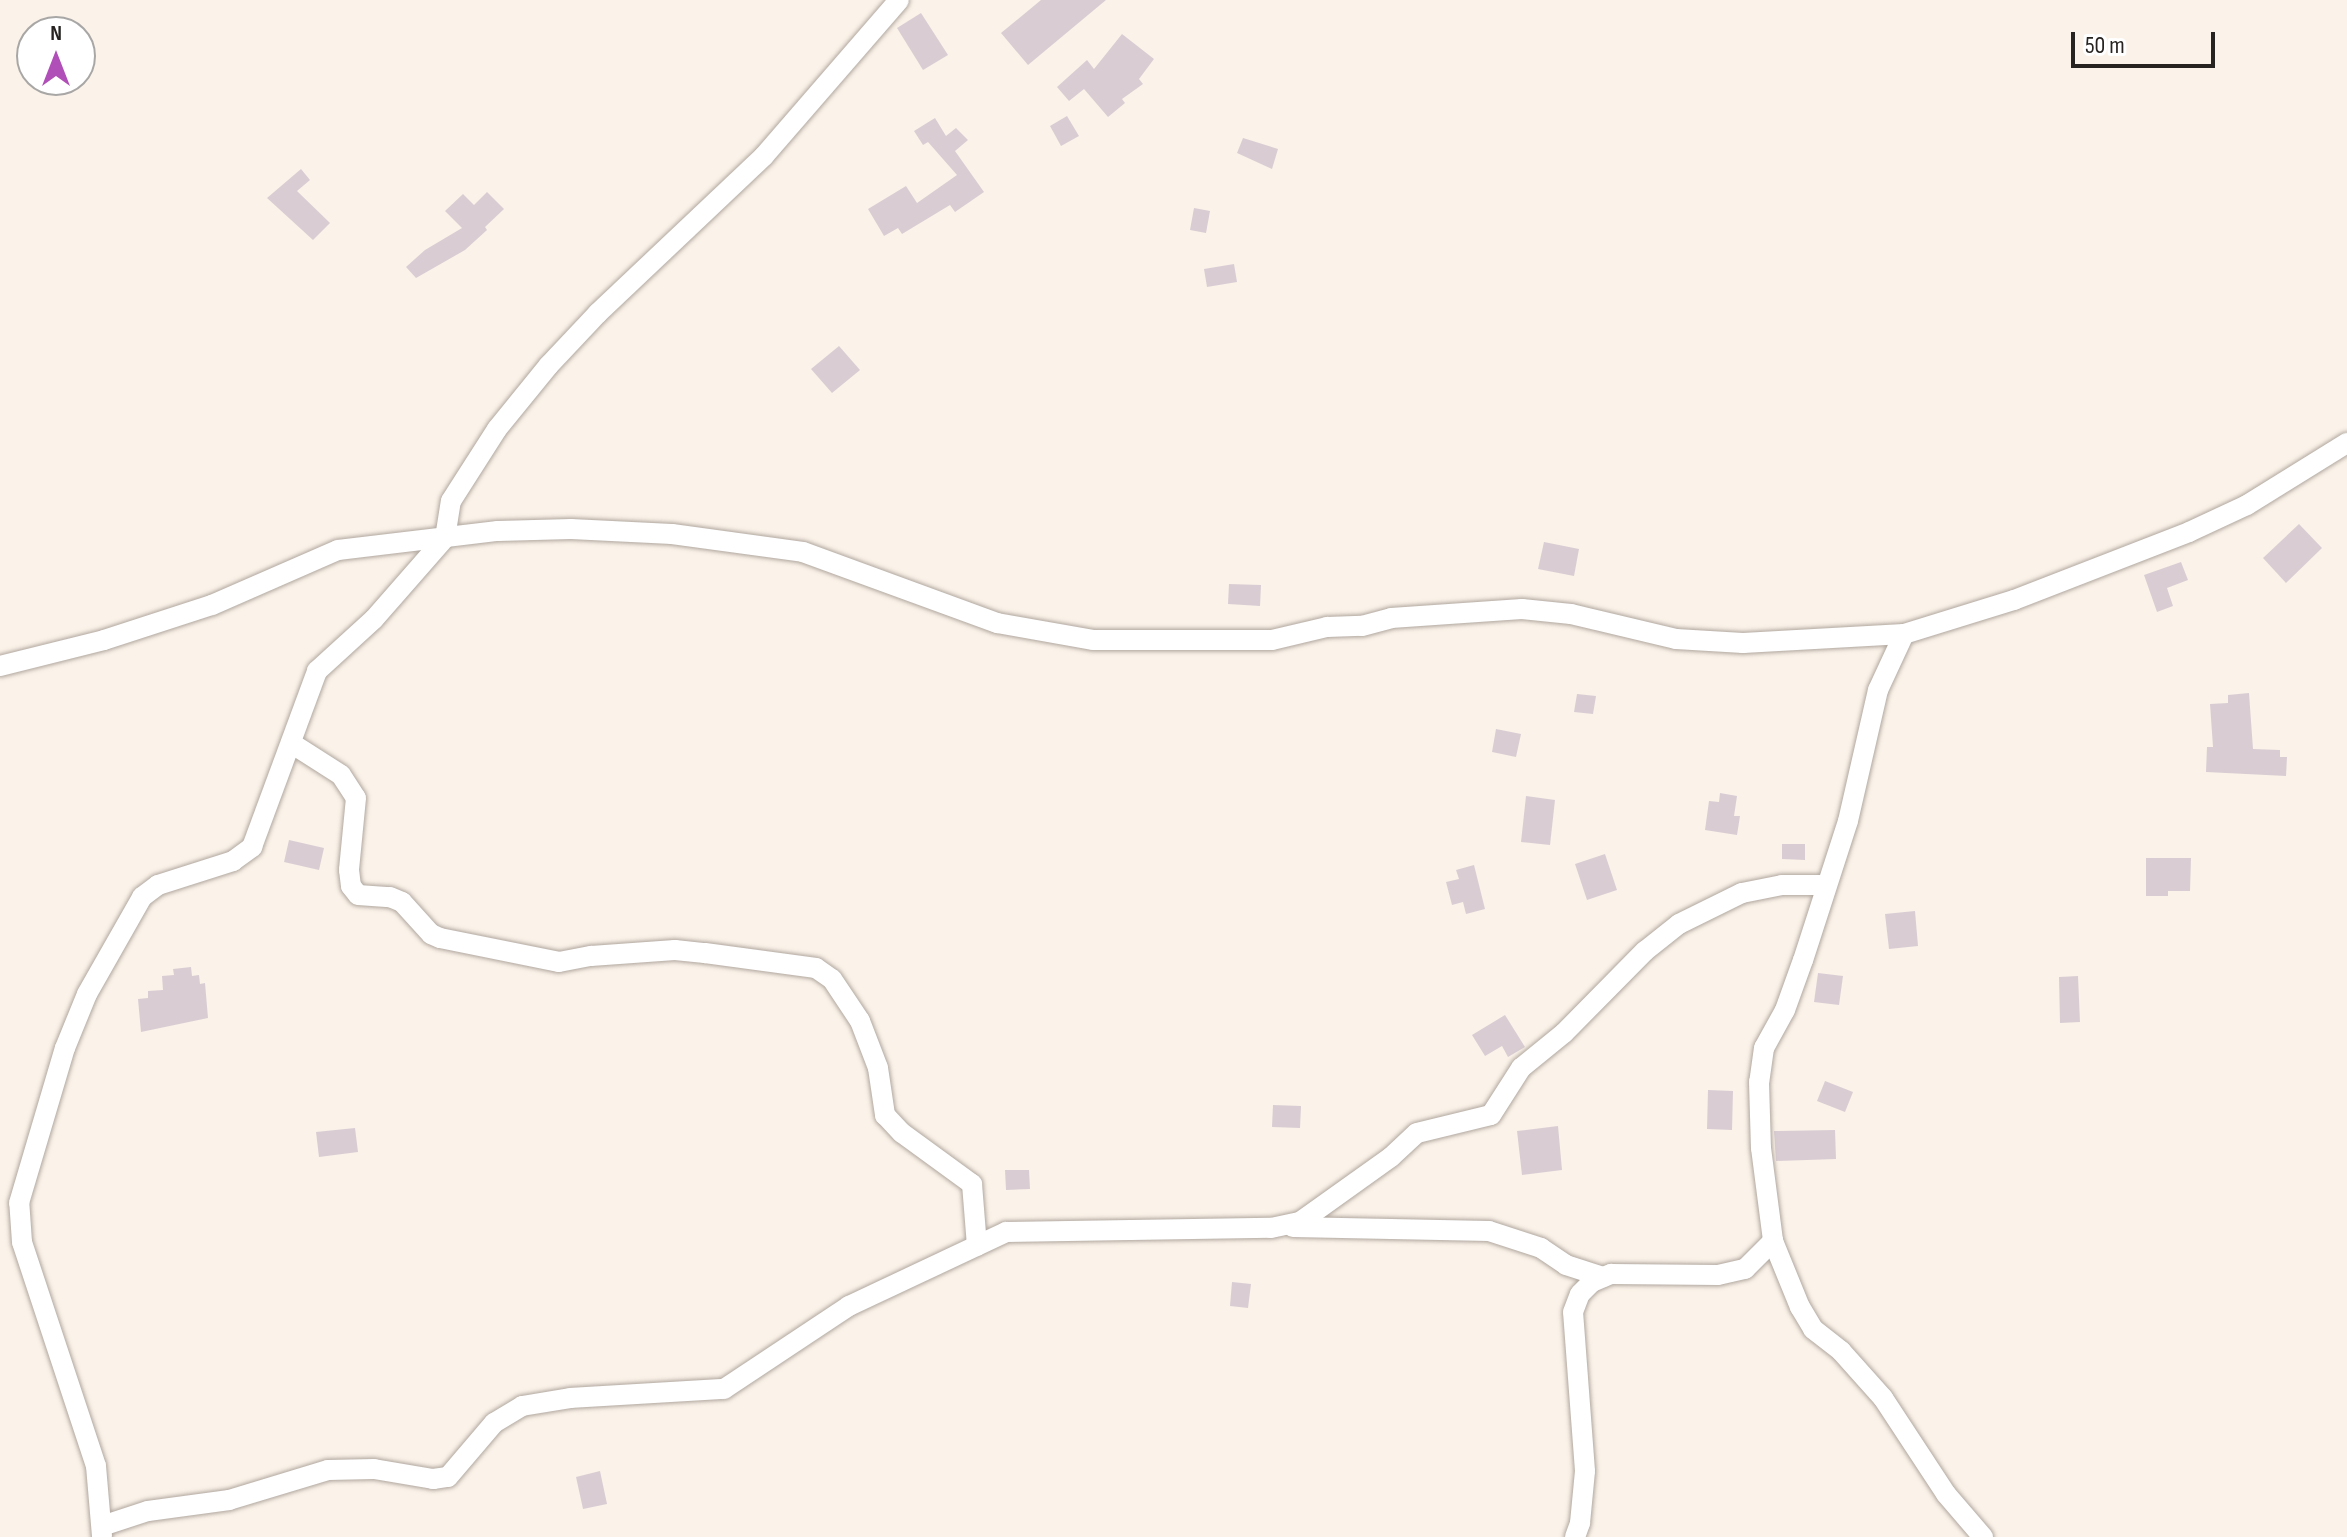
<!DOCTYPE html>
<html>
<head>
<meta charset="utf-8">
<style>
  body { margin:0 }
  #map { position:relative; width:2347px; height:1537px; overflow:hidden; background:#fbf2e9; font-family:"Sofia Sans Condensed",sans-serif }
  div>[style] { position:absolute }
  .building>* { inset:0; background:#d9cdd3 }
  .roads { filter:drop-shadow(0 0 2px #b0a79f) drop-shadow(0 0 2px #b0a79f) }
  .minor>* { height:20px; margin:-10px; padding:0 10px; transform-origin:10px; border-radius:10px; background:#fff }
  span { translate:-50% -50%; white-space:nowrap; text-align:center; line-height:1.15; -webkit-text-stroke:6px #fff; paint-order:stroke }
  .north { position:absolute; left:16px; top:16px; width:80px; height:80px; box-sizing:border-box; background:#fff; border:2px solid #a8a7a6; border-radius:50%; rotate:0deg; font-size:22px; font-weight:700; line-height:32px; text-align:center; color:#262320 }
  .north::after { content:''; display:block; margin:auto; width:28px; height:36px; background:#b04fb7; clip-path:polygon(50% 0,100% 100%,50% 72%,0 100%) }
  .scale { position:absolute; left:2071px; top:32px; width:144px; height:36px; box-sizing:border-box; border:4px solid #262320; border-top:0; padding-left:10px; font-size:24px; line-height:28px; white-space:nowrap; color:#262320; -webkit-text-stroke:6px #fff; paint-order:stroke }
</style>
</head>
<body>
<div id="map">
  <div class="building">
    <i style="clip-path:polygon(1041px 0,1106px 0,1028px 65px,1001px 33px)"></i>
    <i style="clip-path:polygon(921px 13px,948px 55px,923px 70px,897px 28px)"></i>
    <i style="clip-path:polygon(1122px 34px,1154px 59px,1139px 79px,1143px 84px,1122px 99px,1125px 103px,1108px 117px,1084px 89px,1069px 101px,1057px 87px,1087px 60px,1094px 69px)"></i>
    <i style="clip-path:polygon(1067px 116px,1079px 136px,1061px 146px,1050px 126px)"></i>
    <i style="clip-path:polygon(935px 118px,946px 136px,956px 128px,968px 140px,955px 151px,984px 192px,955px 212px,950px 205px,902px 234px,898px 228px,884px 236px,868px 209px,906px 186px,917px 203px,957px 175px,928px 142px,923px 145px,914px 131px)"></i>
    <i style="clip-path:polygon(1243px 138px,1278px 149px,1272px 169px,1237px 153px)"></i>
    <i style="clip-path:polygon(301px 169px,310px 180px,297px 191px,330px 223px,313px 240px,267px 198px)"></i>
    <i style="clip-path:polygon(487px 192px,504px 209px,485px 227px,487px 230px,465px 250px,416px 278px,406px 267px,425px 250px,462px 228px,445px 211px,463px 194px,474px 205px)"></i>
    <i style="clip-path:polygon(1194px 208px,1210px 211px,1206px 233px,1190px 230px)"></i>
    <i style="clip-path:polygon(1234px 264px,1237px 282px,1207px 287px,1204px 269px)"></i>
    <i style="clip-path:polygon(839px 346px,860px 370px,832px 393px,811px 369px)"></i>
    <i style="clip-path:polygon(2299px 524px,2322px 548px,2286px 583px,2263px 558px)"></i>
    <i style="clip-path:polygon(1544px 542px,1579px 549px,1574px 576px,1538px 569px)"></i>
    <i style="clip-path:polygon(2181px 562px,2188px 580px,2167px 588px,2173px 606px,2157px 612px,2144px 575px)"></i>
    <i style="clip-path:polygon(1229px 584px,1261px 585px,1260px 606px,1228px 604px)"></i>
    <i style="clip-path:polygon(2249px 693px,2253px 749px,2280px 750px,2280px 757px,2287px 757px,2286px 776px,2206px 772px,2207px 747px,2213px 747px,2210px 704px,2228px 703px,2228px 695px)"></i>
    <i style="clip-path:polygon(1577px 694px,1596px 696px,1593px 714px,1574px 712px)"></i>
    <i style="clip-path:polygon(1496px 729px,1521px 734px,1516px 757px,1492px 752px)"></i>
    <i style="clip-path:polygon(1720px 793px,1737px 796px,1734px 816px,1740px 816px,1737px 835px,1705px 830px,1709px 801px,1719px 802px)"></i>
    <i style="clip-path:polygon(1526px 796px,1555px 800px,1550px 845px,1521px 842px)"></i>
    <i style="clip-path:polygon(289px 840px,324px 848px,319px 870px,284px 862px)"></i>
    <i style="clip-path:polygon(1782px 844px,1805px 844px,1805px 860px,1782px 859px)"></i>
    <i style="clip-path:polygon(1605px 854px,1617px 890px,1587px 900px,1575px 864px)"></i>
    <i style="clip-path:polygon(2146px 858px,2191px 858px,2190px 891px,2168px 891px,2168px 896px,2146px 896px)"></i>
    <i style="clip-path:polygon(1474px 865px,1485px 909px,1466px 914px,1463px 902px,1452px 905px,1446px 882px,1459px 879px,1456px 870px)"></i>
    <i style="clip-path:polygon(1915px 911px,1918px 946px,1889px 949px,1885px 914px)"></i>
    <i style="clip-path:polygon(191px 967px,192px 976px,199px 975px,200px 984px,205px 983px,208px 1018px,141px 1032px,138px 999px,148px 998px,148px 991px,163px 990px,162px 976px,174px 975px,173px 969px)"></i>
    <i style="clip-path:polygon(1818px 973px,1843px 976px,1839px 1005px,1814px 1002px)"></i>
    <i style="clip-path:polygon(2078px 976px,2080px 1022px,2060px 1023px,2059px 977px)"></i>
    <i style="clip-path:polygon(1505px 1015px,1525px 1047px,1508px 1057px,1502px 1046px,1485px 1056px,1472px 1035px)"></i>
    <i style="clip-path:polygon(1825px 1081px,1853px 1092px,1845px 1112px,1817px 1101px)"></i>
    <i style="clip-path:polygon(1708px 1090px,1733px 1091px,1732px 1130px,1707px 1129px)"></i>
    <i style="clip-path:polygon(1273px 1105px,1301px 1106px,1300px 1128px,1272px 1127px)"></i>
    <i style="clip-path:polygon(1558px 1126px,1562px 1170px,1522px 1175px,1517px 1131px)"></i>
    <i style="clip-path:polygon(355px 1128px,358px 1152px,319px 1157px,316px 1132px)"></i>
    <i style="clip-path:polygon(1835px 1130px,1836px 1159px,1776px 1161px,1774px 1131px)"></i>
    <i style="clip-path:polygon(1005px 1170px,1029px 1170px,1030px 1189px,1006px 1190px)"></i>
    <i style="clip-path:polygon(1232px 1282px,1251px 1284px,1248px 1308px,1230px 1306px)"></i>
    <i style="clip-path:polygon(600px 1471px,607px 1504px,583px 1509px,576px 1477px)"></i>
  </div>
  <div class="roads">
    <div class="minor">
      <i style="left:1904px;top:634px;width:62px;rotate:114.9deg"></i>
      <i style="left:1878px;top:690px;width:134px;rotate:102.9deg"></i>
      <i style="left:1848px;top:821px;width:146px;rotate:107.9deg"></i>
      <i style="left:1803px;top:960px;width:53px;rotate:109.8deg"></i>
      <i style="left:1785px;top:1010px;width:43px;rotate:118.9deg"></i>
      <i style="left:1764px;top:1048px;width:34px;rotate:98deg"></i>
      <i style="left:1759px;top:1082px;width:66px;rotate:88.3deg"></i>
      <i style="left:1761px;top:1148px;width:94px;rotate:82.6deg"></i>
      <i style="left:1773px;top:1241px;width:71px;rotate:67.8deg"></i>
      <i style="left:1800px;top:1307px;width:26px;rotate:59deg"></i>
      <i style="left:1813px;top:1329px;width:36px;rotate:38deg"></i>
      <i style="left:1841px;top:1351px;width:63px;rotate:48.2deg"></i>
      <i style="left:1883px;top:1398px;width:115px;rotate:56.7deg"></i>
      <i style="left:1946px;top:1494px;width:57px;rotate:49.3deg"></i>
      <i style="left:0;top:666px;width:107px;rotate:-14deg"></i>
      <i style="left:104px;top:640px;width:114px;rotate:-18deg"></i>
      <i style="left:212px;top:605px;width:137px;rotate:-23.6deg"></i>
      <i style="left:338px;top:550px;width:161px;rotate:-6.8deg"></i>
      <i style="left:498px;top:531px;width:73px;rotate:-1.6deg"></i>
      <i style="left:571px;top:529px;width:101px;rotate:2.8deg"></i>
      <i style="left:672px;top:534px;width:132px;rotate:7.8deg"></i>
      <i style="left:803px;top:552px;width:207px;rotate:20.1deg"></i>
      <i style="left:997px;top:623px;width:97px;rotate:10deg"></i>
      <i style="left:1093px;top:640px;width:179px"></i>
      <i style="left:1272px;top:640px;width:57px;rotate:-13.3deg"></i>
      <i style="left:1327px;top:627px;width:35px;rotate:-2deg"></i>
      <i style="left:1362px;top:626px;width:30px;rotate:-15deg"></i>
      <i style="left:1391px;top:618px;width:131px;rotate:-3.9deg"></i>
      <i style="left:1522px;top:609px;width:49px;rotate:5.8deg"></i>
      <i style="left:1571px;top:614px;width:108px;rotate:13.4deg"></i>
      <i style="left:1676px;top:639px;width:67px;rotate:3.4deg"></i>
      <i style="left:1743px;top:643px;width:161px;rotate:-3.2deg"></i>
      <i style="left:1904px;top:634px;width:115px;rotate:-17.2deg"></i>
      <i style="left:2014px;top:600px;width:188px;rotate:-21.2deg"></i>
      <i style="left:2189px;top:532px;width:64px;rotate:-25deg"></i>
      <i style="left:2247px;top:505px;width:118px;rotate:-31.8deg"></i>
      <i style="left:291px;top:743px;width:59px;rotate:32.6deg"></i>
      <i style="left:341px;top:775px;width:27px;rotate:57deg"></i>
      <i style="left:356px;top:798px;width:72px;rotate:95.6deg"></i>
      <i style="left:349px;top:870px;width:16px;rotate:83deg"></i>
      <i style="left:351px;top:886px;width:11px;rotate:52deg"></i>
      <i style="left:358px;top:895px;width:32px;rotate:4deg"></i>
      <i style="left:390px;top:897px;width:13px;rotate:23deg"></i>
      <i style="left:402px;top:902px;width:43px;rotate:47.8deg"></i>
      <i style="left:431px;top:934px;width:10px;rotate:24deg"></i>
      <i style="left:440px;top:938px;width:121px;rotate:11.4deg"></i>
      <i style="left:559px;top:962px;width:33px;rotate:-11deg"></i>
      <i style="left:591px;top:956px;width:84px;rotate:-4.1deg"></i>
      <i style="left:675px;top:950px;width:30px;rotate:6deg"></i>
      <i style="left:705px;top:953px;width:112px;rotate:7.7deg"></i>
      <i style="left:816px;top:968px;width:19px;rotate:35deg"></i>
      <i style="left:832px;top:979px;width:50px;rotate:56.3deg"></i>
      <i style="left:860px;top:1021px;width:50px;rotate:69deg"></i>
      <i style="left:878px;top:1068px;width:48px;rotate:81.5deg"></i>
      <i style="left:885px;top:1115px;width:25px;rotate:47deg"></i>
      <i style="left:902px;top:1133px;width:87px;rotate:36.1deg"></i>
      <i style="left:972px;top:1184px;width:62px;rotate:85.4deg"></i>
      <i style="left:1293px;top:1227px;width:196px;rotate:1.2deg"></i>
      <i style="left:1489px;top:1231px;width:55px;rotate:18.1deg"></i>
      <i style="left:1541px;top:1248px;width:30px;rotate:34deg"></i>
      <i style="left:1566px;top:1265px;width:39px;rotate:18deg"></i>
      <i style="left:102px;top:1526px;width:48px;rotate:-18.1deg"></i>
      <i style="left:148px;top:1511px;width:82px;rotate:-7.7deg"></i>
      <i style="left:229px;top:1500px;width:103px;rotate:-16.9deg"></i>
      <i style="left:328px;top:1470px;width:46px;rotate:-1.2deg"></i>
      <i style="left:374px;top:1469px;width:60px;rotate:9.6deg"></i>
      <i style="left:433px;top:1479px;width:15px;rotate:-8deg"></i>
      <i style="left:448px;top:1477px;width:71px;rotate:-49.6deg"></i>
      <i style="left:494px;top:1423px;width:33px;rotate:-31deg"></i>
      <i style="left:522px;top:1406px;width:50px;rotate:-9.3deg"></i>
      <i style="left:571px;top:1398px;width:153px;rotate:-3.4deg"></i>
      <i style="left:724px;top:1389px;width:150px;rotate:-33.6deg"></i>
      <i style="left:849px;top:1306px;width:174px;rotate:-25.2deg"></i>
      <i style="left:1006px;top:1232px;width:265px;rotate:-0.9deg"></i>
      <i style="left:1271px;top:1228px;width:30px;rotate:-12deg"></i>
      <i style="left:1300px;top:1222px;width:112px;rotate:-35.5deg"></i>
      <i style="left:1391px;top:1157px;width:35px;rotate:-43deg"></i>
      <i style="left:1417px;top:1133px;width:76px;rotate:-13.7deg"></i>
      <i style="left:1491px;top:1115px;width:56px;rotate:-57.4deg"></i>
      <i style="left:1521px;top:1068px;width:55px;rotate:-39.1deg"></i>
      <i style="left:1564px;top:1033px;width:115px;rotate:-45.4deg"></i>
      <i style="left:1645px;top:951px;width:43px;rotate:-38.5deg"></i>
      <i style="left:1679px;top:924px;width:70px;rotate:-26.2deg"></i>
      <i style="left:1742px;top:893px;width:41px;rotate:-11.3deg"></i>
      <i style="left:1782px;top:885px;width:42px"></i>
      <i style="left:102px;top:1536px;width:70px;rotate:-94.9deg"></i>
      <i style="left:96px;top:1466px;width:236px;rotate:-108.3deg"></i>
      <i style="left:22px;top:1242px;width:39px;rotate:-94deg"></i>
      <i style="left:19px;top:1203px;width:162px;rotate:-73.5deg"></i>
      <i style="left:65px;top:1048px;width:58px;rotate:-67.8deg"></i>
      <i style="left:87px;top:994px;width:112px;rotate:-60.4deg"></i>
      <i style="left:142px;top:897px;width:20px;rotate:-37deg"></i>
      <i style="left:158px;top:885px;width:79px;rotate:-17.7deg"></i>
      <i style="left:233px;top:861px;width:24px;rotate:-36deg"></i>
      <i style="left:252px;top:847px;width:188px;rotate:-69.7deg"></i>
      <i style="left:317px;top:671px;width:77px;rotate:-42.4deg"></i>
      <i style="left:374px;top:619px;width:108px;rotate:-48.8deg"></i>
      <i style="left:445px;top:538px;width:37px;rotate:-81deg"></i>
      <i style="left:451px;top:501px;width:85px;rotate:-57.4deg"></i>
      <i style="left:497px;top:429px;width:82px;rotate:-50.9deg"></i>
      <i style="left:549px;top:365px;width:71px;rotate:-46.7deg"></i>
      <i style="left:598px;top:313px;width:228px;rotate:-43.4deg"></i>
      <i style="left:764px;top:156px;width:206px;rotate:-49.1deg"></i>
      <i style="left:1575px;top:1537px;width:15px;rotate:-70deg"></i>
      <i style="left:1580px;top:1523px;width:52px;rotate:-84.5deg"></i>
      <i style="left:1585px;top:1471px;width:159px;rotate:-94.3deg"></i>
      <i style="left:1573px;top:1312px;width:19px;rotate:-69deg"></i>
      <i style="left:1580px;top:1294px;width:17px;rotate:-45deg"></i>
      <i style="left:1592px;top:1282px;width:21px;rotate:-23deg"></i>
      <i style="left:1611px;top:1274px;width:107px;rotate:0.5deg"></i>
      <i style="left:1718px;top:1275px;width:28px;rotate:-13deg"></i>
      <i style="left:1745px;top:1269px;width:40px;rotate:-45deg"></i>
    </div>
  </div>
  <div class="north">N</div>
  <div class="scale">50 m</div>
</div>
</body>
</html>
